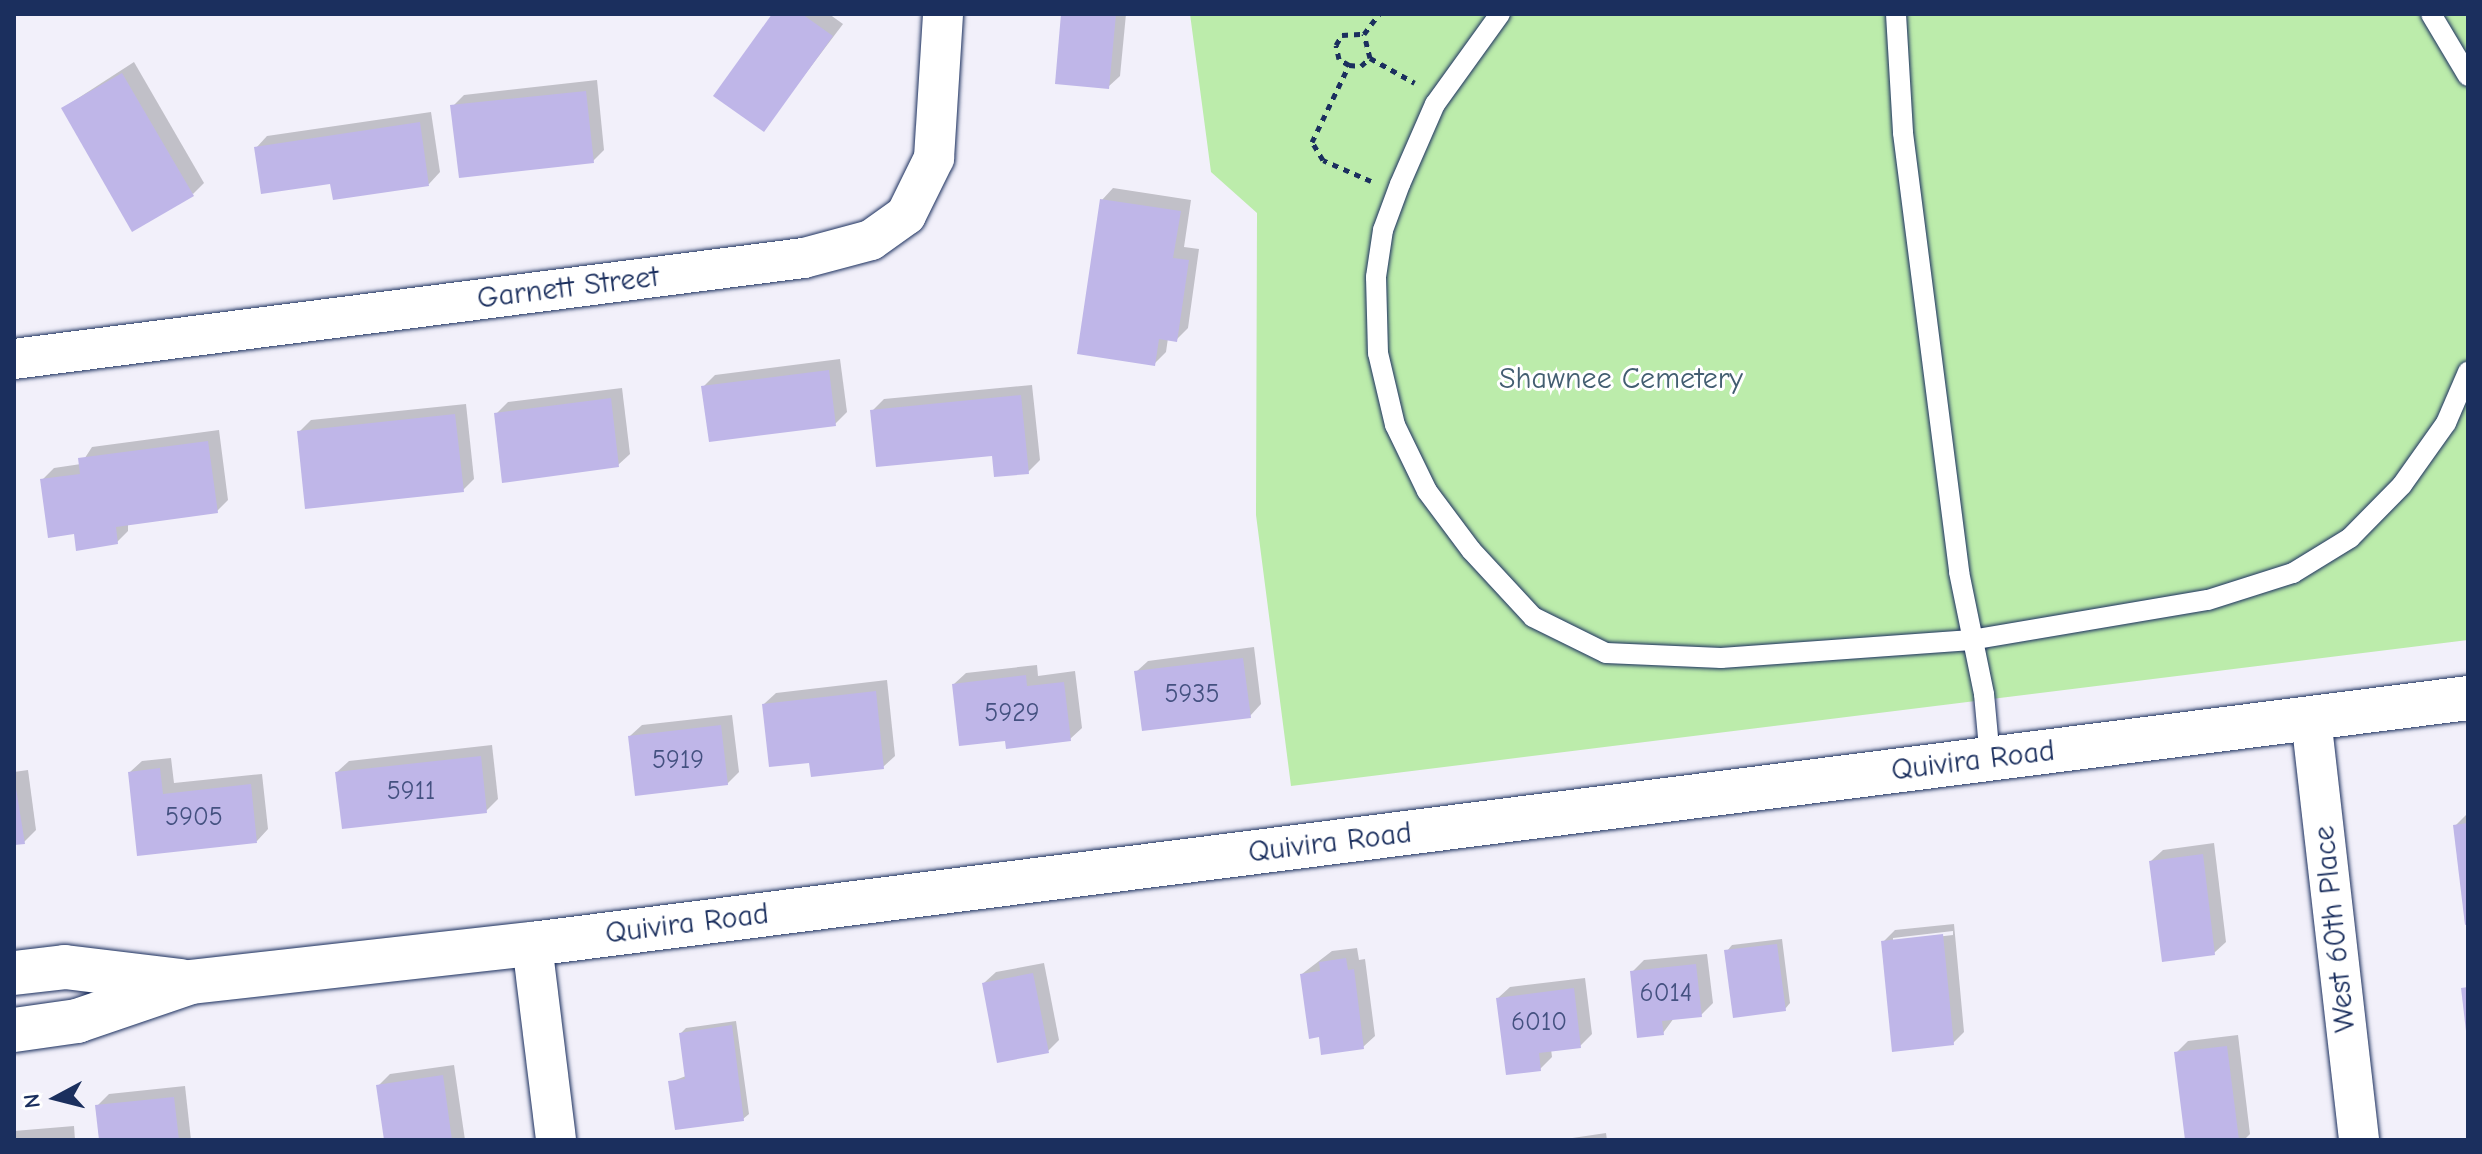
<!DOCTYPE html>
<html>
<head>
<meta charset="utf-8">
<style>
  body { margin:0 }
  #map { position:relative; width:2482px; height:1154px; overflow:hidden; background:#f2f0fa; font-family:"Comic Neue",sans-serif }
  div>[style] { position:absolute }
  .green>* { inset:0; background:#bcecab }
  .shadow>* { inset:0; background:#0003 }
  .building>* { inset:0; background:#bfb6e8 }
  .path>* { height:5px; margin-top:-2.5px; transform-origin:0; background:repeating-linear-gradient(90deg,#1b2f5e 0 6px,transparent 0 12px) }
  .roads { filter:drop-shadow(0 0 2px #1b2f5e) drop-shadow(0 0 2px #1b2f5e) }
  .service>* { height:20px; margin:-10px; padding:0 10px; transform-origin:10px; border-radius:10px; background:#fff }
  .minor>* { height:40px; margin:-20px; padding:0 20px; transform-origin:20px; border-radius:20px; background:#fff }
  .secondary>* { height:44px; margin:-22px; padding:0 22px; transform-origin:22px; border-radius:22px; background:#fff }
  span { translate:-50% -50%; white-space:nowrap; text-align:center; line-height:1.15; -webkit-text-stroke:6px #fff; paint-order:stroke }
  .number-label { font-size:26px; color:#445180 }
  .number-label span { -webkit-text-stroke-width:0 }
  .street-label { font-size:30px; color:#1b2f5e }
  .park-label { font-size:30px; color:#435e71 }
  .frame { position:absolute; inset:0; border:16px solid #1b2f5e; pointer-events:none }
  .north { position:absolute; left:16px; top:1058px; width:80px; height:80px; -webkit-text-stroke:6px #fff; paint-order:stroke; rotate:263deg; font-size:22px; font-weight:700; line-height:32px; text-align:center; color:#1b2f5e }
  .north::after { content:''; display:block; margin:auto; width:28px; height:36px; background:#1b2f5e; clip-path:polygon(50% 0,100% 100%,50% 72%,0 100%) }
</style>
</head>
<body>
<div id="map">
  <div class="green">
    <i style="clip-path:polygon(1190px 14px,2468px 14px,2468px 640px,1291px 786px,1256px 515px,1257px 213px,1211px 172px)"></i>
  </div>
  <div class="shadow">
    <i style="clip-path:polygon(774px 14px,829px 14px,843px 24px,763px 130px)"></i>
    <i style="clip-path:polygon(1063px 14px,1126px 14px,1120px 76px,1108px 87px)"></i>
    <i style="clip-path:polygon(134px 62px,204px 183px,193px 194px,63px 108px)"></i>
    <i style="clip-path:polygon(597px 80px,604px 150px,593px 161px,453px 106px,464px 95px)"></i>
    <i style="clip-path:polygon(431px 112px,440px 172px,429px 184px,332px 182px,256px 148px,267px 136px)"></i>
    <i style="clip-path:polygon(1113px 188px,1191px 200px,1184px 247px,1199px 249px,1188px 328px,1176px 340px,1168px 338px,1166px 352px,1154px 364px,1102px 200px)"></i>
    <i style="clip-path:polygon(840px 359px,847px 412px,835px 424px,703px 387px,715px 375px)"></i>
    <i style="clip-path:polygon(1032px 385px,1040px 460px,1028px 472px,993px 454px,872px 411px,884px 399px)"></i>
    <i style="clip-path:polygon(622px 388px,630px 454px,618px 465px,496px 414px,508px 402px)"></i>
    <i style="clip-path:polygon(466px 404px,474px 479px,463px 490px,299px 432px,311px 420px)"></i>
    <i style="clip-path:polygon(219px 430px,228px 500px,217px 511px,128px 523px,128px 531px,117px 542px,76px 532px,42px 480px,54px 468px,81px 464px,92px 447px)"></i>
    <i style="clip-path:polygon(1254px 647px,1261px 704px,1250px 716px,1136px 672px,1148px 661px)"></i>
    <i style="clip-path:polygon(1037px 665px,1038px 676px,1075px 671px,1082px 728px,1070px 739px,1007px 739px,954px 684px,966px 673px)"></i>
    <i style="clip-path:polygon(887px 680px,895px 756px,883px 767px,811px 760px,764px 704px,776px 693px)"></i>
    <i style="clip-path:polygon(732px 715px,739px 772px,727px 784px,630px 736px,642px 725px)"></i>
    <i style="clip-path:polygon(492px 745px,498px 799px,486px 811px,337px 772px,349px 761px)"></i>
    <i style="clip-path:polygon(171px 758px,174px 783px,262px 774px,268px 829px,257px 841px,139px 854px,130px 772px,142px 761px)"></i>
    <i style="clip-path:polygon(28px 770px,36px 830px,24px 842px,14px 843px,14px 772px)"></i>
    <i style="clip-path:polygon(2467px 814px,2468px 814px,2468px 922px,2455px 826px)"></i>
    <i style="clip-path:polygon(2214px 843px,2226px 942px,2214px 953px,2151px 861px,2163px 850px)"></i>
    <i style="clip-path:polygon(evenodd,1954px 924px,1964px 1032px,1953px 1043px,1883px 942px,1895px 930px,1954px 924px,1953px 931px,1953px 935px,1893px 942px,1893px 938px,1953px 931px)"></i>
    <i style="clip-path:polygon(1782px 939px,1790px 1003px,1785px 1009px,1727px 951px,1732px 945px)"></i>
    <i style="clip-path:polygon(1357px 948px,1359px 960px,1365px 959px,1375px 1036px,1363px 1047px,1320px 1034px,1302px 974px,1332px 951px)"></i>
    <i style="clip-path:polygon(1707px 954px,1713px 1003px,1701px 1015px,1674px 1018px,1663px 1033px,1632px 972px,1644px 960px)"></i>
    <i style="clip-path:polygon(1044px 963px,1059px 1040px,1048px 1051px,984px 983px,996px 972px)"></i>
    <i style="clip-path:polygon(1585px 978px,1592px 1034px,1580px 1046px,1551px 1049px,1552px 1057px,1540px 1069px,1498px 998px,1510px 987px)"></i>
    <i style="clip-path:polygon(736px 1021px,749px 1114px,743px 1119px,670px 1082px,686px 1076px,681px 1033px,686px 1028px)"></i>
    <i style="clip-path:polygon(2238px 1035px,2250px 1134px,2244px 1140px,2187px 1140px,2176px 1053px,2188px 1041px)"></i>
    <i style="clip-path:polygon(454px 1065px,465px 1140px,386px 1140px,378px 1086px,390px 1074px)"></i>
    <i style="clip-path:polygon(185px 1086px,191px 1140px,101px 1140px,97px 1106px,109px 1094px)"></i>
    <i style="clip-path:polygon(74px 1126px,75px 1140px,14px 1140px,14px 1131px)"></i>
    <i style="clip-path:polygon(1606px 1133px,1607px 1140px,1559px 1140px)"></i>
  </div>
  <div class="building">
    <i style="clip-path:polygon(772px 14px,802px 14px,833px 36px,764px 132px,713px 96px)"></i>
    <i style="clip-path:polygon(1061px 14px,1116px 14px,1109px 89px,1055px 84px)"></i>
    <i style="clip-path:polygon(122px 73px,194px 196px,132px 232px,61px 108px)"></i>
    <i style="clip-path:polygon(586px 91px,594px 163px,459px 178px,450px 105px)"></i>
    <i style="clip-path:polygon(420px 122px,429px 186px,333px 200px,330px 184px,261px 194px,254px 147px)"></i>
    <i style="clip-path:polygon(1100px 199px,1181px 211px,1173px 258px,1189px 260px,1177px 342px,1159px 339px,1155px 366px,1077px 354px)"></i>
    <i style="clip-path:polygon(829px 370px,836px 426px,709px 442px,701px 386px)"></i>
    <i style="clip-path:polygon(1021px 395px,1029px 474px,994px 477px,992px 456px,876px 467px,870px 410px)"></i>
    <i style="clip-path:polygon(611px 398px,619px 467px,502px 483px,494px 413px)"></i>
    <i style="clip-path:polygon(455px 414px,464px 492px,305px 509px,297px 431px)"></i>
    <i style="clip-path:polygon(208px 441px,218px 513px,116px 527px,118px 544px,76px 551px,74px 534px,48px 538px,40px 479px,80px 474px,78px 458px)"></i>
    <i style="clip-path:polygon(1243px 658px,1251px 718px,1142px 731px,1134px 671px)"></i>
    <i style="clip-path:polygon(1026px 675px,1027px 686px,1064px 682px,1071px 741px,1006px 749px,1005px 741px,959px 746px,952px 684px)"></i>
    <i style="clip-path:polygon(876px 691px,884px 769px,811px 777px,809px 763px,769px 767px,762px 704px)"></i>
    <i style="clip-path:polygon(721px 725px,728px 785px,635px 796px,628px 736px)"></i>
    <i style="clip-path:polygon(481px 756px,487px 813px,342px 829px,335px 772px)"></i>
    <i style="clip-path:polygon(160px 768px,163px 794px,251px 784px,257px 843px,137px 856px,128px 772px)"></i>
    <i style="clip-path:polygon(14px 776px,25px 844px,14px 845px)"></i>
    <i style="clip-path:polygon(2468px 823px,2468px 924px,2465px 925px,2453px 825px)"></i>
    <i style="clip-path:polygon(2203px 854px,2215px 955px,2162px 962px,2149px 861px)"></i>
    <i style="clip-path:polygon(1943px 934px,1954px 1045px,1892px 1052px,1881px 941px)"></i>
    <i style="clip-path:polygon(1777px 944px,1786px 1011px,1733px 1018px,1724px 950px)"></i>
    <i style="clip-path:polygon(1346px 958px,1348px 970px,1354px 969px,1364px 1049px,1321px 1055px,1319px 1037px,1309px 1039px,1300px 974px,1320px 971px,1319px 962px)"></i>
    <i style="clip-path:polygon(1696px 964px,1702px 1017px,1662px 1021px,1664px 1035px,1637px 1038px,1630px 971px)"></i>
    <i style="clip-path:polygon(1033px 973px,1049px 1053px,997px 1063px,982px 983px)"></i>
    <i style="clip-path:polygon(2468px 987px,2468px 1030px,2466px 1031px,2461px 988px)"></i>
    <i style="clip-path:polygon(1574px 988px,1581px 1048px,1539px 1053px,1541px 1071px,1506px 1075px,1496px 998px)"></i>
    <i style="clip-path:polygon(732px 1025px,744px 1121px,675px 1130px,668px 1081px,685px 1079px,679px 1033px)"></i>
    <i style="clip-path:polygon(2227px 1046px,2239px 1140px,2185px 1140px,2174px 1052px)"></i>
    <i style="clip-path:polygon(443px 1075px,452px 1140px,384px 1140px,376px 1085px)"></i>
    <i style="clip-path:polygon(174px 1097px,179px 1140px,99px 1140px,95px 1105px)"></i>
  </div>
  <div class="path">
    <i style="left:1370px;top:58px;width:51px;rotate:29.1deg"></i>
    <i style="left:1349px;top:65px;width:12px;rotate:-149deg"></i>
    <i style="left:1339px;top:59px;width:14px;rotate:-102deg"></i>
    <i style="left:1336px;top:45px;width:12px;rotate:-59deg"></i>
    <i style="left:1342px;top:35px;width:22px;rotate:-3deg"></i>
    <i style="left:1371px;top:181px;width:52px;rotate:-156.4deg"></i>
    <i style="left:1323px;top:160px;width:21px;rotate:-121deg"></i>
    <i style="left:1312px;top:142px;width:85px;rotate:-64.3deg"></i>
    <i style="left:1349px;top:65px;width:12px;rotate:5deg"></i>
    <i style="left:1361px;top:66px;width:12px;rotate:-42deg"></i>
    <i style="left:1370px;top:58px;width:25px;rotate:-104deg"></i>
    <i style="left:1364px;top:34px;width:25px;rotate:-53deg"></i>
  </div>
  <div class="roads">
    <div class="service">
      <i style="left:1500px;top:14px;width:111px;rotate:125.8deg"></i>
      <i style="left:1435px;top:104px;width:87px;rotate:113.6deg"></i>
      <i style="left:1400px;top:184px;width:49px;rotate:110.3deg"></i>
      <i style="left:1383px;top:230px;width:48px;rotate:98.5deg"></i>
      <i style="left:1376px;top:277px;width:76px;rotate:88.5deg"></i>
      <i style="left:1378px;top:353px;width:74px;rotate:76.7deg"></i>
      <i style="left:1395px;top:425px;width:73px;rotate:64.1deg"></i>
      <i style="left:1427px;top:491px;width:74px;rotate:53.3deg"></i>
      <i style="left:1471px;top:550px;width:91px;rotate:47.2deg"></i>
      <i style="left:1533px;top:617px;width:81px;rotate:26.3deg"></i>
      <i style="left:1606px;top:653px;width:115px;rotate:2.5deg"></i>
      <i style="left:1721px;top:658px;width:251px;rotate:-4.1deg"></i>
      <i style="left:1971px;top:640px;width:240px;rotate:-9.6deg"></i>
      <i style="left:2208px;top:600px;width:89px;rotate:-17.6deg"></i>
      <i style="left:2293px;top:573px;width:67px;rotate:-31.6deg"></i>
      <i style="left:2350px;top:538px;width:74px;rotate:-45.5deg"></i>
      <i style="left:2402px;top:485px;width:76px;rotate:-54.6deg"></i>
      <i style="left:2446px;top:423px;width:56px;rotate:-66.7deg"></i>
      <i style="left:1896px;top:14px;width:119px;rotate:86.6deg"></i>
      <i style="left:1903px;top:133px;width:443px;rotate:82.7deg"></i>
      <i style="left:1959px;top:572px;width:125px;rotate:78.4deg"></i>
      <i style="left:1984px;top:694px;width:65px;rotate:84.7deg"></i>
      <i style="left:2431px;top:14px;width:72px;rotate:59.2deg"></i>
    </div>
    <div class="minor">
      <i style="left:14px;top:359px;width:796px;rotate:-7.29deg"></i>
      <i style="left:804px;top:258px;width:69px;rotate:-15deg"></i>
      <i style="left:871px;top:240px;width:43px;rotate:-35.5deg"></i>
      <i style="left:906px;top:215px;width:64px;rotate:-63.8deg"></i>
      <i style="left:934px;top:158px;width:144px;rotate:-86.4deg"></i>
      <i style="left:2311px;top:718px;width:425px;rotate:83.5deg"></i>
      <i style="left:532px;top:944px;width:197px;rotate:83deg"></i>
    </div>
    <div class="secondary">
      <i style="left:14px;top:973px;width:51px;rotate:-6.7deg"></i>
      <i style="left:65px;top:967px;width:117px;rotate:6.9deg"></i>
      <i style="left:14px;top:1030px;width:64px;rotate:-8.1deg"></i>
      <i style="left:77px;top:1021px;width:120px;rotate:-18.9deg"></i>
      <i style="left:191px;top:982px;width:343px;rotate:-6.4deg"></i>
      <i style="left:532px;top:944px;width:1952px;rotate:-7.24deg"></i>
    </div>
  </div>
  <div class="number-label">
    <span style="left:1192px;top:695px">5935</span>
    <span style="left:1012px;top:714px">5929</span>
    <span style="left:678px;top:761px">5919</span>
    <span style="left:411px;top:792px">5911</span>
    <span style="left:194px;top:818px">5905</span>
    <span style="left:1666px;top:994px">6014</span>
    <span style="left:1539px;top:1023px">6010</span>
  </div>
  <div class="street-label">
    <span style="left:568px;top:288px;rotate:-7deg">Garnett Street</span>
    <span style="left:1973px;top:761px;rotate:-7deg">Quivira Road</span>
    <span style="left:1330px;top:843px;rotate:-7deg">Quivira Road</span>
    <span style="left:687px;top:924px;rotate:-7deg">Quivira Road</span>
    <span style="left:2335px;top:929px;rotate:-96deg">West 60th Place</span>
  </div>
  <div class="park-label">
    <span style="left:1621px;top:379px">Shawnee Cemetery</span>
  </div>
  <div class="frame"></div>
  <div class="north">N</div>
</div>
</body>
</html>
